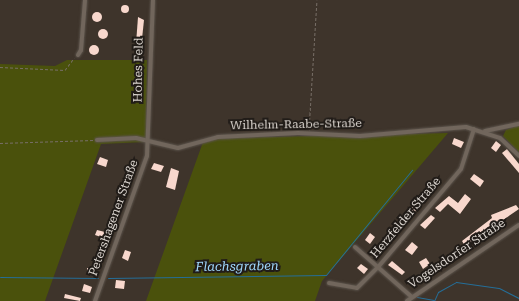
<!DOCTYPE html>
<html>
<head>
<meta charset="utf-8">
<style>
  body { margin:0 }
  #map { position:relative; width:519px; height:301px; overflow:hidden; background:#3e342b; font-family:"Roboto Serif",serif }
  div>[style] { position:absolute }
  .green>* { inset:0; background:#4a510c }
  .stream>* { height:1px; margin:-0.5px; padding:0 0.5px; transform-origin:0.5px; border-radius:0.5px; background:#256e98 }
  .building>* { inset:0; background:#f8d8cd }
  .round { border-radius:50% }
  .path>* { height:1px; margin-top:-0.5px; transform-origin:0; background:repeating-linear-gradient(90deg,#776e66 0 3px,transparent 0 5px) }
  .roads { filter:drop-shadow(0 0 1px #5b534b) drop-shadow(0 0 1px #5b534b) }
  .street>* { height:4px; margin:-2px; padding:0 2px; transform-origin:2px; border-radius:2px; background:#71665c }
  span { translate:-50% -50%; white-space:nowrap; text-align:center; line-height:1.15; -webkit-text-stroke:4px #211c18; paint-order:stroke }
  .street-label { font-size:12px; color:#dbd5cf }
  .water-label { font-size:13px; color:#9ed5f9; font-style:italic }
</style>
</head>
<body>
<div id="map">
  <div class="green">
    <i style="clip-path:polygon(67px 60px,147px 60px,146px 142px,101px 144px,45px 301px,0 301px,0 64px,55px 66px)"></i>
    <i style="clip-path:polygon(519px 125px,519px 152px,503px 136px,506px 130px)"></i>
    <i style="clip-path:polygon(448px 133px,322px 281px,315px 301px,146px 301px,203px 142px,218px 138px)"></i>
  </div>
  <div class="stream">
    <i style="left:0;top:277px;width:98px;rotate:0.6deg"></i>
    <i style="left:108px;top:278px;width:218px;rotate:-0.8deg"></i>
    <i style="left:326px;top:275px;width:136px;rotate:-50.7deg"></i>
    <i style="left:417px;top:297px;width:17px;rotate:10deg"></i>
    <i style="left:434px;top:301px;width:10px;rotate:-66deg"></i>
    <i style="left:438px;top:292px;width:21px;rotate:-29deg"></i>
    <i style="left:456px;top:282px;width:43px;rotate:7.9deg"></i>
    <i style="left:499px;top:288px;width:22px;rotate:27deg"></i>
  </div>
  <div class="building">
    <i class="round" style="left:121px;top:5px;width:8px;height:8px"></i>
    <i class="round" style="left:92px;top:12px;width:10px;height:10px"></i>
    <i style="clip-path:polygon(138px 17px,144px 20px,140px 58px,135px 57px)"></i>
    <i class="round" style="left:98px;top:29px;width:10px;height:10px"></i>
    <i class="round" style="left:89px;top:45px;width:10px;height:10px"></i>
    <i style="clip-path:polygon(454px 138px,464px 142px,461px 148px,452px 144px)"></i>
    <i style="clip-path:polygon(496px 141px,501px 145px,496px 152px,491px 148px)"></i>
    <i style="clip-path:polygon(507px 149px,519px 164px,519px 173px,502px 153px)"></i>
    <i style="clip-path:polygon(100px 157px,108px 160px,106px 167px,97px 164px)"></i>
    <i style="clip-path:polygon(154px 163px,164px 166px,161px 172px,151px 169px)"></i>
    <i style="clip-path:polygon(171px 168px,179px 171px,175px 190px,166px 187px)"></i>
    <i style="clip-path:polygon(474px 174px,484px 181px,480px 187px,470px 179px)"></i>
    <i style="clip-path:polygon(465px 194px,471px 199px,460px 214px,448px 204px,440px 212px,435px 208px,449px 196px,458px 203px)"></i>
    <i style="clip-path:polygon(414px 205px,418px 208px,382px 252px,377px 248px,386px 235px)"></i>
    <i style="clip-path:polygon(516px 205px,519px 209px,465px 246px,462px 241px,492px 218px,491px 215px)"></i>
    <i style="clip-path:polygon(431px 215px,435px 218px,425px 229px,420px 225px)"></i>
    <i style="clip-path:polygon(97px 230px,109px 233px,107px 239px,95px 235px)"></i>
    <i style="clip-path:polygon(370px 233px,375px 237px,370px 244px,365px 240px)"></i>
    <i style="clip-path:polygon(412px 242px,418px 247px,412px 255px,405px 250px)"></i>
    <i style="clip-path:polygon(125px 250px,131px 252px,128px 261px,122px 258px)"></i>
    <i style="clip-path:polygon(426px 258px,430px 264px,423px 269px,419px 262px)"></i>
    <i style="clip-path:polygon(392px 261px,405px 272px,402px 275px,388px 265px)"></i>
    <i style="clip-path:polygon(361px 264px,368px 269px,364px 274px,357px 268px)"></i>
    <i style="clip-path:polygon(87px 268px,93px 268px,93px 275px,87px 275px)"></i>
    <i style="clip-path:polygon(116px 280px,125px 281px,124px 289px,115px 288px)"></i>
    <i style="clip-path:polygon(84px 284px,92px 287px,90px 293px,82px 291px)"></i>
    <i style="clip-path:polygon(65px 294px,81px 298px,80px 301px,64px 298px)"></i>
  </div>
  <div class="path">
    <i style="left:0;top:67px;width:65px;rotate:2.6deg"></i>
    <i style="left:65px;top:70px;width:15px;rotate:-53deg"></i>
    <i style="left:309px;top:130px;width:130px;rotate:-86.5deg"></i>
    <i style="left:0;top:143px;width:94px;rotate:-1.8deg"></i>
  </div>
  <div class="roads">
    <div class="street">
      <i style="left:78px;top:55px;width:6px;rotate:-59deg"></i>
      <i style="left:81px;top:50px;width:50px;rotate:-85.4deg"></i>
      <i style="left:485px;top:131px;width:35px;rotate:-12deg"></i>
      <i style="left:97px;top:140px;width:39px;rotate:-3deg"></i>
      <i style="left:136px;top:138px;width:43px;rotate:13.4deg"></i>
      <i style="left:178px;top:148px;width:41px;rotate:-15.4deg"></i>
      <i style="left:218px;top:137px;width:80px;rotate:-2.9deg"></i>
      <i style="left:298px;top:133px;width:62px;rotate:2.8deg"></i>
      <i style="left:360px;top:136px;width:106px;rotate:-4.9deg"></i>
      <i style="left:466px;top:127px;width:36px;rotate:18deg"></i>
      <i style="left:500px;top:138px;width:26px;rotate:43deg"></i>
      <i style="left:355px;top:247px;width:76px;rotate:41.3deg"></i>
      <i style="left:329px;top:283px;width:28px;rotate:10deg"></i>
      <i style="left:357px;top:288px;width:31px;rotate:-45deg"></i>
      <i style="left:379px;top:266px;width:127px;rotate:-49.8deg"></i>
      <i style="left:461px;top:169px;width:42px;rotate:-72deg"></i>
      <i style="left:95px;top:301px;width:154px;rotate:-70.3deg"></i>
      <i style="left:147px;top:156px;width:156px;rotate:-87.8deg"></i>
      <i style="left:407px;top:301px;width:135px;rotate:-34.2deg"></i>
    </div>
  </div>
  <div class="street-label">
    <span style="left:139px;top:70px;rotate:-89deg">Hohes Feld</span>
    <span style="left:296px;top:125px;rotate:-1deg">Wilhelm-Raabe-Straße</span>
    <span style="left:114px;top:218px;rotate:-70deg">Petershagener Straße</span>
    <span style="left:406px;top:218px;rotate:-50deg">Herzfelder Straße</span>
    <span style="left:457px;top:254px;rotate:-34deg">Vogelsdorfer Straße</span>
  </div>
  <div class="water-label">
    <span style="left:237px;top:267px;rotate:-1deg">Flachsgraben</span>
  </div>
</div>
</body>
</html>
